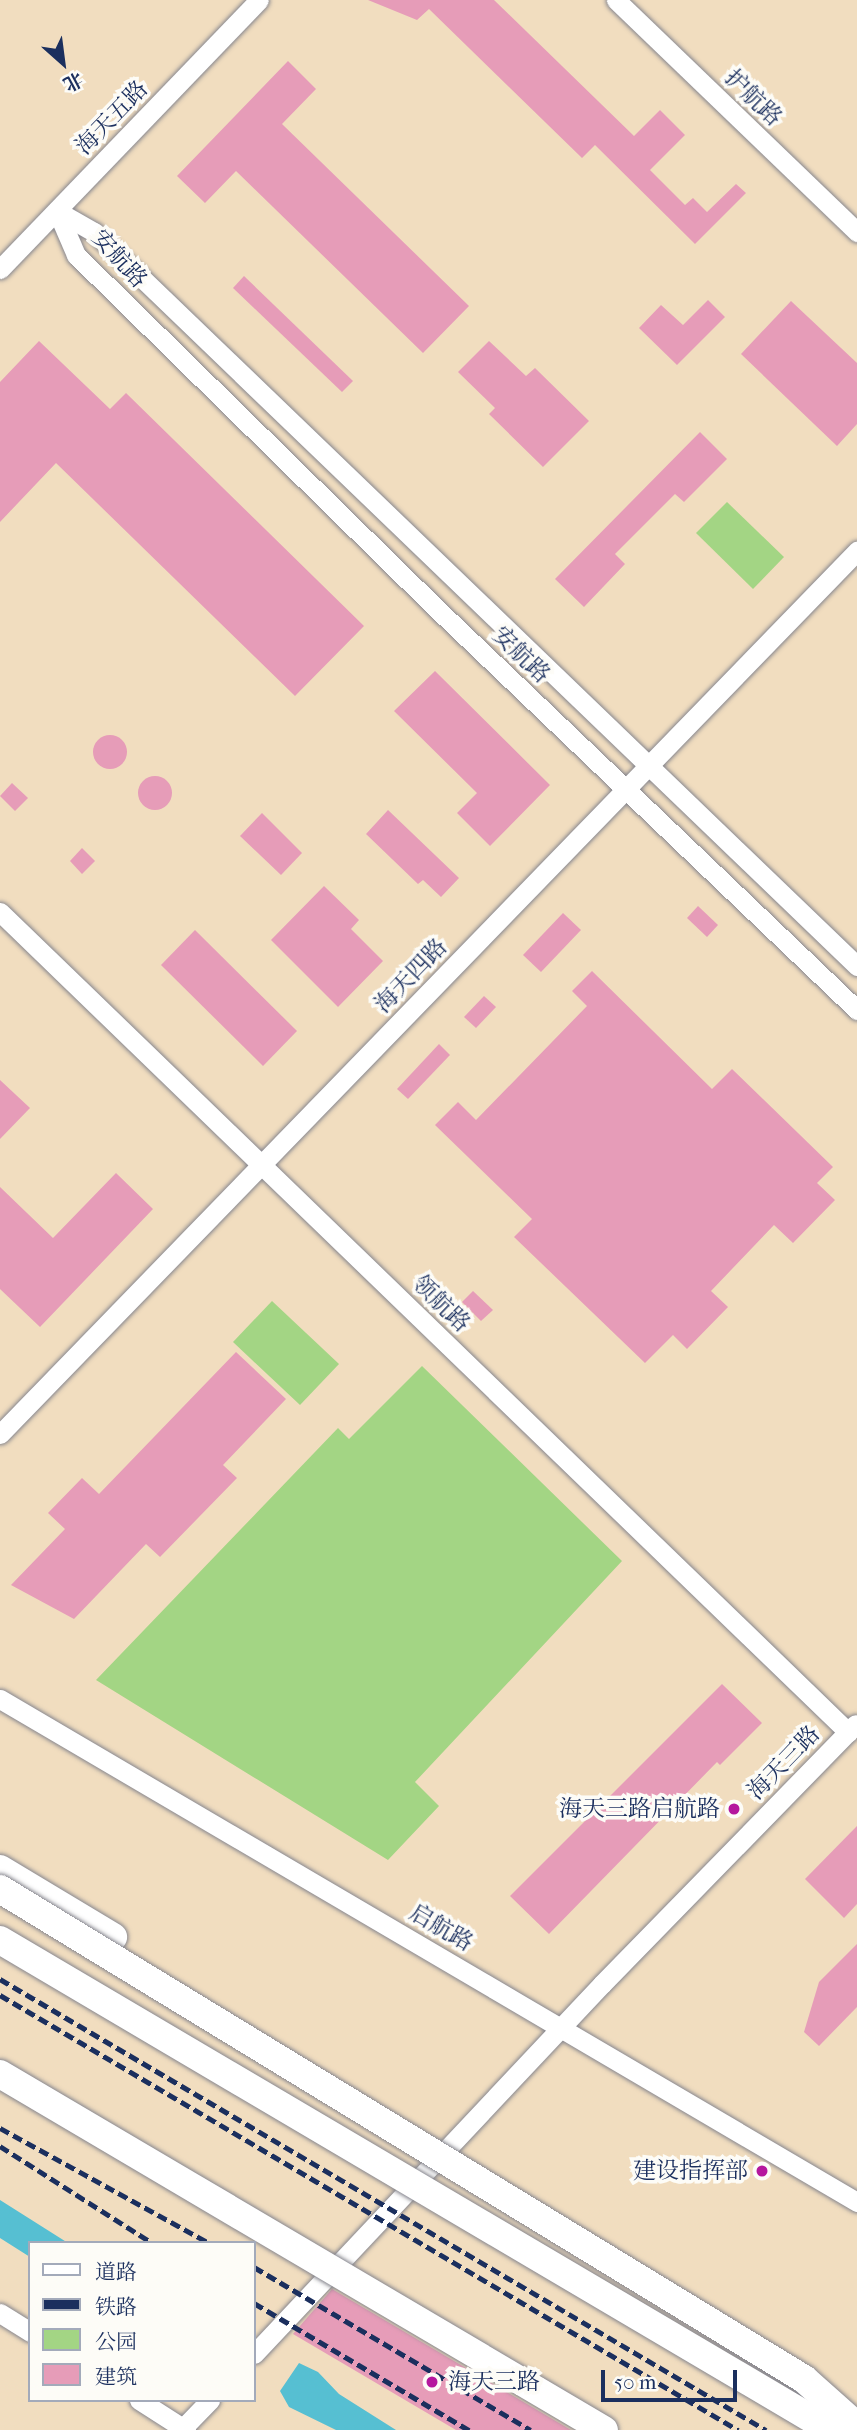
<!DOCTYPE html>
<html>
<head>
<meta charset="utf-8">
<style>
  body { margin:0 }
  #map { position:relative; width:857px; height:2430px; overflow:hidden; background:#f1ddbf; font-family:"IM FELL French Canon","Noto Serif SC",serif }
  div>[style] { position:absolute }
  .green>* { inset:0; background:#a3d584 }
  .water>* { inset:0; background:#56bfd2 }
  .building>* { inset:0; background:#e69cb8 }
  .round { border-radius:50% }
  .roads { filter:drop-shadow(0 0 2px #86868e) drop-shadow(0 0 2px #86868e) }
  .minor>* { height:19px; margin:-9.5px; padding:0 9.5px; transform-origin:9.5px; border-radius:9.5px; background:#fff }
  .highway>* { height:28px; margin:-14px; padding:0 14px; transform-origin:14px; border-radius:14px; background:#fff }
  .rail>* { height:5px; margin-top:-2.5px; transform-origin:0; background:repeating-linear-gradient(90deg,#1b2f5e 0 10px,transparent 0 15px) }
  .bridges { filter:drop-shadow(0 0 2px #86868e) drop-shadow(0 0 2px #86868e) }
  .highway-bridge>* { height:28px; margin:-14px; padding:0 14px; transform-origin:14px; border-radius:14px; background:#fff }
  .dots>* { width:19px; height:19px; translate:-50% -50%; box-sizing:border-box; border:4px solid #fdfcf7; border-radius:50% }
  span { translate:-50% -50%; white-space:nowrap; text-align:center; line-height:1.15; -webkit-text-stroke:7px #fdfcf7; paint-order:stroke }
  .street-label { font-size:23px; color:#1b2f5e }
  .poi-label { font-size:23px; color:#1b2f5e }
  .right { translate:-100% -50%; text-align:right }
  .left { translate:0 -50%; text-align:left }
  .legend { position:absolute; left:28px; top:2241px; width:228px; height:161px; box-sizing:border-box; background:#fdfcf7; border:2px solid #a3aaba; margin:0; padding:9px 12px; list-style:none; font-size:21px; color:#1b2f5e }
  .legend li { display:flex; align-items:center; gap:14px; height:35px }
  .legend b { width:35px; border:2px solid #a3aaba }
  .north { position:absolute; left:28px; top:28px; width:70px; height:70px; -webkit-text-stroke:5px #fdfcf7; paint-order:stroke; rotate:152deg; font-size:19px; font-weight:700; line-height:28px; text-align:center; color:#1b2f5e }
  .north::after { content:''; display:block; margin:auto; width:24px; height:32px; background:#1b2f5e; clip-path:polygon(50% 0,100% 100%,50% 72%,0 100%) }
  .scale { position:absolute; left:601px; top:2370px; width:136px; height:32px; box-sizing:border-box; border:4px solid #1b2f5e; border-top:0; padding-left:9px; font-size:21px; line-height:24px; white-space:nowrap; color:#1b2f5e; -webkit-text-stroke:5px #fdfcf7; paint-order:stroke }
</style>
</head>
<body>
<div id="map">
  <div class="green">
    <i style="clip-path:polygon(727px 502px,784px 557px,753px 589px,696px 533px)"></i>
    <i style="clip-path:polygon(272px 1301px,339px 1364px,300px 1405px,233px 1342px)"></i>
    <i style="clip-path:polygon(422px 1366px,622px 1561px,415px 1782px,439px 1806px,388px 1860px,96px 1680px,338px 1428px,349px 1439px)"></i>
  </div>
  <div class="water">
    <i style="clip-path:polygon(0 2200px,68px 2243px,30px 2243px,30px 2257px,0 2238px)"></i>
    <i style="clip-path:polygon(299px 2363px,318px 2372px,339px 2394px,396px 2430px,336px 2430px,289px 2407px,280px 2391px)"></i>
  </div>
  <div class="building">
    <i style="clip-path:polygon(368px 0,494px 0,634px 136px,660px 110px,685px 135px,650px 170px,685px 205px,693px 198px,707px 212px,736px 184px,746px 193px,695px 244px,595px 145px,582px 158px,429px 9px,417px 20px)"></i>
    <i style="clip-path:polygon(288px 61px,316px 89px,282px 124px,469px 306px,423px 353px,236px 171px,205px 203px,177px 176px)"></i>
    <i style="clip-path:polygon(244px 276px,353px 381px,342px 392px,233px 288px)"></i>
    <i style="clip-path:polygon(708px 300px,725px 317px,677px 365px,639px 328px,661px 305px,683px 325px)"></i>
    <i style="clip-path:polygon(791px 301px,857px 363px,857px 424px,837px 446px,741px 354px)"></i>
    <i style="clip-path:polygon(39px 341px,110px 409px,126px 393px,364px 626px,295px 696px,56px 463px,0 522px,0 382px)"></i>
    <i style="clip-path:polygon(489px 341px,526px 376px,535px 368px,589px 421px,543px 467px,489px 414px,495px 408px,458px 372px)"></i>
    <i style="clip-path:polygon(700px 432px,727px 459px,684px 502px,675px 494px,615px 554px,625px 564px,584px 607px,555px 579px)"></i>
    <i style="clip-path:polygon(435px 671px,550px 785px,490px 846px,457px 813px,477px 793px,394px 711px)"></i>
    <i class="round" style="left:93px;top:735px;width:34px;height:34px"></i>
    <i class="round" style="left:138px;top:776px;width:34px;height:34px"></i>
    <i style="clip-path:polygon(12px 783px,28px 798px,15px 811px,0 796px)"></i>
    <i style="clip-path:polygon(388px 810px,459px 878px,441px 897px,423px 880px,418px 884px,366px 834px)"></i>
    <i style="clip-path:polygon(262px 813px,302px 853px,281px 875px,240px 836px)"></i>
    <i style="clip-path:polygon(82px 848px,95px 861px,82px 874px,70px 861px)"></i>
    <i style="clip-path:polygon(324px 886px,359px 920px,351px 929px,383px 961px,338px 1007px,271px 940px)"></i>
    <i style="clip-path:polygon(698px 906px,718px 925px,707px 937px,687px 918px)"></i>
    <i style="clip-path:polygon(563px 913px,581px 930px,541px 972px,523px 955px)"></i>
    <i style="clip-path:polygon(195px 930px,297px 1031px,263px 1066px,161px 965px)"></i>
    <i style="clip-path:polygon(592px 971px,712px 1089px,732px 1069px,833px 1167px,817px 1183px,835px 1200px,793px 1243px,774px 1225px,711px 1291px,728px 1307px,687px 1349px,673px 1335px,645px 1363px,514px 1237px,532px 1219px,435px 1125px,458px 1102px,476px 1120px,587px 1006px,572px 991px)"></i>
    <i style="clip-path:polygon(484px 996px,496px 1007px,476px 1028px,464px 1017px)"></i>
    <i style="clip-path:polygon(439px 1044px,450px 1055px,408px 1099px,397px 1089px)"></i>
    <i style="clip-path:polygon(0 1080px,30px 1108px,0 1139px)"></i>
    <i style="clip-path:polygon(116px 1173px,153px 1209px,40px 1327px,0 1289px,0 1187px,53px 1238px)"></i>
    <i style="clip-path:polygon(473px 1291px,493px 1310px,481px 1321px,462px 1302px)"></i>
    <i style="clip-path:polygon(236px 1352px,286px 1399px,223px 1465px,237px 1478px,160px 1557px,146px 1544px,74px 1619px,11px 1585px,65px 1529px,48px 1513px,82px 1478px,99px 1494px)"></i>
    <i style="clip-path:polygon(722px 1684px,762px 1723px,720px 1765px,717px 1762px,549px 1934px,510px 1896px)"></i>
    <i style="clip-path:polygon(857px 1826px,857px 1904px,844px 1918px,805px 1879px)"></i>
    <i style="clip-path:polygon(857px 1944px,857px 2007px,819px 2046px,804px 2032px,819px 1982px)"></i>
    <i style="clip-path:polygon(332px 2289px,571px 2430px,456px 2430px,293px 2334px)"></i>
  </div>
  <div class="roads">
    <div class="minor">
      <i style="left:616px;top:0;width:335px;rotate:43.9deg"></i>
      <i style="left:57px;top:211px;width:48px;rotate:66.6deg"></i>
      <i style="left:76px;top:255px;width:506px;rotate:44.44deg"></i>
      <i style="left:437px;top:609px;width:581px;rotate:43.67deg"></i>
      <i style="left:57px;top:211px;width:43px;rotate:29.6deg"></i>
      <i style="left:94px;top:232px;width:1059px;rotate:43.89deg"></i>
      <i style="left:0;top:269px;width:373px;rotate:-46.1deg"></i>
      <i style="left:0;top:912px;width:1180px;rotate:44.04deg"></i>
      <i style="left:0;top:1434px;width:1231px;rotate:-45.86deg"></i>
      <i style="left:0;top:1699px;width:994px;rotate:30.41deg"></i>
      <i style="left:0;top:2313px;width:36px;rotate:32deg"></i>
      <i style="left:254px;top:2354px;width:508px;rotate:-46.76deg"></i>
      <i style="left:602px;top:1984px;width:363px;rotate:-45.7deg"></i>
      <i style="left:139px;top:2400px;width:56px;rotate:32.6deg"></i>
      <i style="left:181px;top:2430px;width:42px;rotate:-46deg"></i>
    </div>
    <div class="highway">
      <i style="left:0;top:1869px;width:132px;rotate:31deg"></i>
    </div>
  </div>
  <div class="rail">
    <i style="left:0;top:1979px;width:889px;rotate:30.49deg"></i>
    <i style="left:0;top:1995px;width:857px;rotate:30.52deg"></i>
    <i style="left:0;top:2128px;width:239px;rotate:28.8deg"></i>
    <i style="left:0;top:2146px;width:180px;rotate:32.5deg"></i>
    <i style="left:254px;top:2267px;width:321px;rotate:30.5deg"></i>
    <i style="left:254px;top:2303px;width:250px;rotate:30.6deg"></i>
  </div>
  <div class="bridges">
    <div class="highway-bridge">
      <i style="left:0;top:1889px;width:942px;rotate:31.36deg"></i>
      <i style="left:804px;top:2379px;width:71px;rotate:41.6deg"></i>
      <i style="left:0;top:1940px;width:965px;rotate:30.53deg"></i>
      <i style="left:0;top:2074px;width:701px;rotate:30.52deg"></i>
    </div>
  </div>
  <div class="dots">
    <i style="left:734px;top:1809px;background:#b5179e"></i>
    <i style="left:762px;top:2171px;background:#b5179e"></i>
    <i style="left:432px;top:2382px;background:#b5179e"></i>
  </div>
  <div class="street-label">
    <span style="left:753px;top:98px;rotate:44deg">护航路</span>
    <span style="left:112px;top:118px;rotate:-46deg">海天五路</span>
    <span style="left:119px;top:259px;rotate:48deg">安航路</span>
    <span style="left:521px;top:655px;rotate:44deg">安航路</span>
    <span style="left:411px;top:976px;rotate:-46deg">海天四路</span>
    <span style="left:441px;top:1304px;rotate:44deg">领航路</span>
    <span style="left:784px;top:1763px;rotate:-46deg">海天三路</span>
    <span style="left:441px;top:1928px;rotate:30deg">启航路</span>
  </div>
  <div class="poi-label">
    <span class="right" style="left:720px;top:1809px">海天三路启航路</span>
    <span class="right" style="left:748px;top:2171px">建设指挥部</span>
    <span class="left" style="left:448px;top:2382px">海天三路</span>
  </div>
  <ul class="legend">
  <li><b style="height:9px;background:#fff"></b>道路</li>
  <li><b style="height:9px;background:#1b2f5e"></b>铁路</li>
  <li><b style="height:19px;background:#a3d584"></b>公园</li>
  <li><b style="height:19px;background:#e69cb8"></b>建筑</li>
  </ul>
  <div class="north">北</div>
  <div class="scale">50 m</div>
</div>
</body>
</html>
